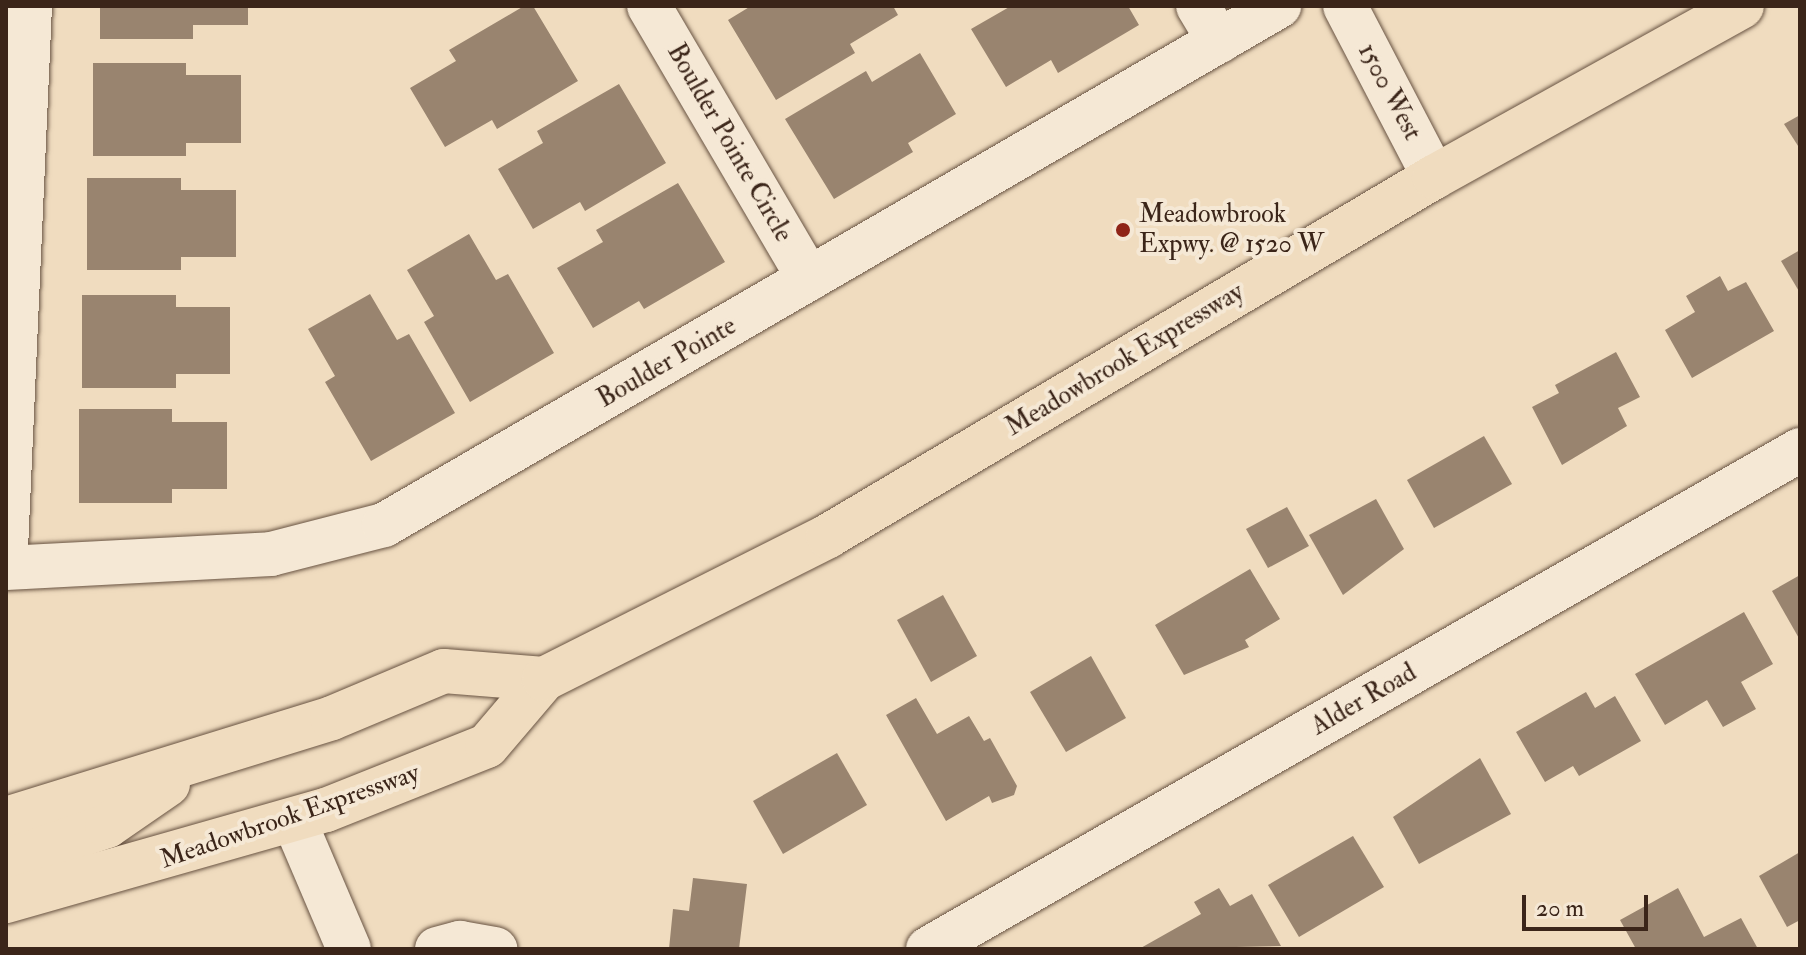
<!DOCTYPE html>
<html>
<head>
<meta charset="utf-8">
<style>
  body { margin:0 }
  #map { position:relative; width:1806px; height:955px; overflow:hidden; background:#f0dcbf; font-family:"IM FELL Double Pica",serif }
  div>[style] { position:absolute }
  .building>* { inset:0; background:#99846f }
  .roads { filter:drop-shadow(0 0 2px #685342) drop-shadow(0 0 2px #685342) }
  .minor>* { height:44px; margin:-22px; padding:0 22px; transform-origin:22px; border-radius:22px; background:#f5e8d5 }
  .major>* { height:44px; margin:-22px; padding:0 22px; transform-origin:22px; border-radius:22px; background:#f0dcbf }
  .dots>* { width:22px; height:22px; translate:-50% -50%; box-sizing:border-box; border:4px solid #f5e8d5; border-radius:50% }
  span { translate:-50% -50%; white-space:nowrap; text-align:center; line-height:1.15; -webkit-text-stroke:8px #f5e8d5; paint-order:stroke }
  .street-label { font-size:26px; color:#3b2519 }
  .poi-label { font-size:26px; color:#3b2519 }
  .left { translate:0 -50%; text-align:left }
  .frame { position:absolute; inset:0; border:8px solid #3b2519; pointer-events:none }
  .scale { position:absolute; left:1522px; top:895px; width:126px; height:36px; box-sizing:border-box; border:4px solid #3b2519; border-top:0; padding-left:10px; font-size:24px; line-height:28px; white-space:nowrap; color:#3b2519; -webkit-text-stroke:6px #f5e8d5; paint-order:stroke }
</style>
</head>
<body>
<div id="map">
  <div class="building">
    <i style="clip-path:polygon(100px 6px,248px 6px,248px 25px,193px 25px,193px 39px,100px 39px)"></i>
    <i style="clip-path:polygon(524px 6px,533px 6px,578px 81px,497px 129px,492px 120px,445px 147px,410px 88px,456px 61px,449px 50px)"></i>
    <i style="clip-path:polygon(751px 6px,893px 6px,898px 15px,850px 44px,855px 53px,776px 100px,728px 20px)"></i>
    <i style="clip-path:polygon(1011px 6px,1128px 6px,1139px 25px,1058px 73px,1051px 60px,1006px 87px,971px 29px)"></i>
    <i style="clip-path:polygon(920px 53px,956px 114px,908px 143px,913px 152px,834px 199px,785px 119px,866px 71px,872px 82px)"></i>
    <i style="clip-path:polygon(93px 63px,186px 63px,186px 75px,241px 75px,241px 143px,186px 143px,186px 156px,93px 156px)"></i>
    <i style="clip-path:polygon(619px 84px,666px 163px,585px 211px,580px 202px,533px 229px,498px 169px,543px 143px,537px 131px)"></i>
    <i style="clip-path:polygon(1800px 115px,1800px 149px,1784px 124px)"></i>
    <i style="clip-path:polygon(87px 178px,181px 178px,181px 190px,236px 190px,236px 257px,181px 257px,181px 270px,87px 270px)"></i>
    <i style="clip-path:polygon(678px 183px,725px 262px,644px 309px,639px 301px,593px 328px,557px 268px,603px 242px,596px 230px)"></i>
    <i style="clip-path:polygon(469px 234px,496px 280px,508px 274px,554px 353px,470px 402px,424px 322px,434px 316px,407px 270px)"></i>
    <i style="clip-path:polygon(1800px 250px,1800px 293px,1781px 261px)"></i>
    <i style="clip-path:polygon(1720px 276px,1728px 291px,1746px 282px,1774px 331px,1692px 378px,1665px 330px,1695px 312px,1686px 296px)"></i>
    <i style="clip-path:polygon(370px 294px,397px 340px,409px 334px,455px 413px,371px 461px,325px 382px,335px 376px,308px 329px)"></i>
    <i style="clip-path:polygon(82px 295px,176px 295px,176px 307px,230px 307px,230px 374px,176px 374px,176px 388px,82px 388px)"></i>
    <i style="clip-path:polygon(1616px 352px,1640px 397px,1618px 408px,1627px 426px,1562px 465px,1532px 407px,1559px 393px,1555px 385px)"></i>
    <i style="clip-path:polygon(79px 409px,172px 409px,172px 422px,227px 422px,227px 489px,172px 489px,172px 503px,79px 503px)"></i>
    <i style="clip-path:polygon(1484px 436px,1512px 484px,1434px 528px,1407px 480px)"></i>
    <i style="clip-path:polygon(1376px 499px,1404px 549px,1343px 595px,1309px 535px)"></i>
    <i style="clip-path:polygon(1287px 507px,1309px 546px,1268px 568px,1246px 529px)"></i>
    <i style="clip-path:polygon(1250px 569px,1280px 619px,1245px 640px,1249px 647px,1184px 675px,1155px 625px)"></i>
    <i style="clip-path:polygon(1800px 575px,1800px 640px,1772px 591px)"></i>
    <i style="clip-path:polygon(943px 595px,977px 656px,931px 682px,897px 620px)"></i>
    <i style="clip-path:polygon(1744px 612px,1773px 664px,1741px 682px,1756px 709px,1723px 727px,1707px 700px,1665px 725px,1635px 674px)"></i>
    <i style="clip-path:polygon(1091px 656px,1126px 718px,1066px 752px,1030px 692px)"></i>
    <i style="clip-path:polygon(1586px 692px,1595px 708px,1615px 696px,1641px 741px,1579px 776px,1573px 766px,1545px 782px,1516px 732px)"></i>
    <i style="clip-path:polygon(916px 698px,937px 734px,969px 716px,984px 741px,990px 738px,1017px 786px,1014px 795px,992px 803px,989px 796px,946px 821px,886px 715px)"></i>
    <i style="clip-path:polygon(837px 753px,867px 805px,783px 854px,753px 801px)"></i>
    <i style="clip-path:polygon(1480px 758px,1511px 814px,1419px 864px,1393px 817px)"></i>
    <i style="clip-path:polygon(1353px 836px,1384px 887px,1299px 937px,1268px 885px)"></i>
    <i style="clip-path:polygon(1800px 852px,1800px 920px,1787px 927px,1759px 876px)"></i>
    <i style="clip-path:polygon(693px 878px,747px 884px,739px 949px,669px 949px,673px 909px,689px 911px)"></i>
    <i style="clip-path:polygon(1219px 888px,1230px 906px,1252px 894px,1281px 946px,1139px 949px,1201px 914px,1194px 902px)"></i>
    <i style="clip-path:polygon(1678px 888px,1704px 937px,1741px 918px,1758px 949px,1636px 949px,1620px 920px)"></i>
  </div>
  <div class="roads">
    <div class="minor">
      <i style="left:649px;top:6px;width:316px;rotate:59.6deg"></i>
      <i style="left:1198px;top:6px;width:41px;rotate:59deg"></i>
      <i style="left:1345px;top:6px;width:193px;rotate:62.5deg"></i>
      <i style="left:6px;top:549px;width:544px;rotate:-87.47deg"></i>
      <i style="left:6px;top:568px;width:265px;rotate:-3deg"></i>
      <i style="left:271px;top:554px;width:117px;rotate:-14.4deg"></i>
      <i style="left:384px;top:525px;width:1035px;rotate:-30.11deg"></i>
      <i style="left:294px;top:820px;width:140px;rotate:66.9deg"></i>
      <i style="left:437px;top:949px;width:24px;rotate:-15deg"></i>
      <i style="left:460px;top:943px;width:36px;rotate:10deg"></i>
      <i style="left:928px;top:949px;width:1005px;rotate:-29.78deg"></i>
    </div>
    <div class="major">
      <i style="left:6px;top:819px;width:341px;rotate:-17.2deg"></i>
      <i style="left:332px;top:718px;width:121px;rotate:-22.8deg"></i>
      <i style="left:444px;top:671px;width:100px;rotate:4.6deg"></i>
      <i style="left:6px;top:861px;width:107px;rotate:-19.1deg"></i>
      <i style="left:107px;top:826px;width:74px;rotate:-34.5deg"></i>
      <i style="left:6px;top:901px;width:333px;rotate:-15.9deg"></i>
      <i style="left:326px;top:810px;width:173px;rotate:-21.7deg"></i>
      <i style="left:487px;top:746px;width:88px;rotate:-49.6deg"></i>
      <i style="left:544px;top:679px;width:318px;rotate:-26.7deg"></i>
      <i style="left:828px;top:536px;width:704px;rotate:-30.64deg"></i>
      <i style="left:1434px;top:177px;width:352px;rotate:-29deg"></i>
    </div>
  </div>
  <div class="dots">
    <i style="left:1123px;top:230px;background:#8f2418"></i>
  </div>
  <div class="street-label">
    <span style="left:1389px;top:92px;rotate:62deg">1500 West</span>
    <span style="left:729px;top:143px;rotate:60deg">Boulder Pointe Circle</span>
    <span style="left:1125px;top:360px;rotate:-31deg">Meadowbrook Expressway</span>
    <span style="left:667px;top:363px;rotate:-30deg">Boulder Pointe</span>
    <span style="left:1364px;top:700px;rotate:-30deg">Alder Road</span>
    <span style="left:290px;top:817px;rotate:-19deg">Meadowbrook Expressway</span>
  </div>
  <div class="poi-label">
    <span class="left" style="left:1139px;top:230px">Meadowbrook<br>Expwy. @ 1520 W</span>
  </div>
  <div class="frame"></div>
  <div class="scale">20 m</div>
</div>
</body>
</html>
